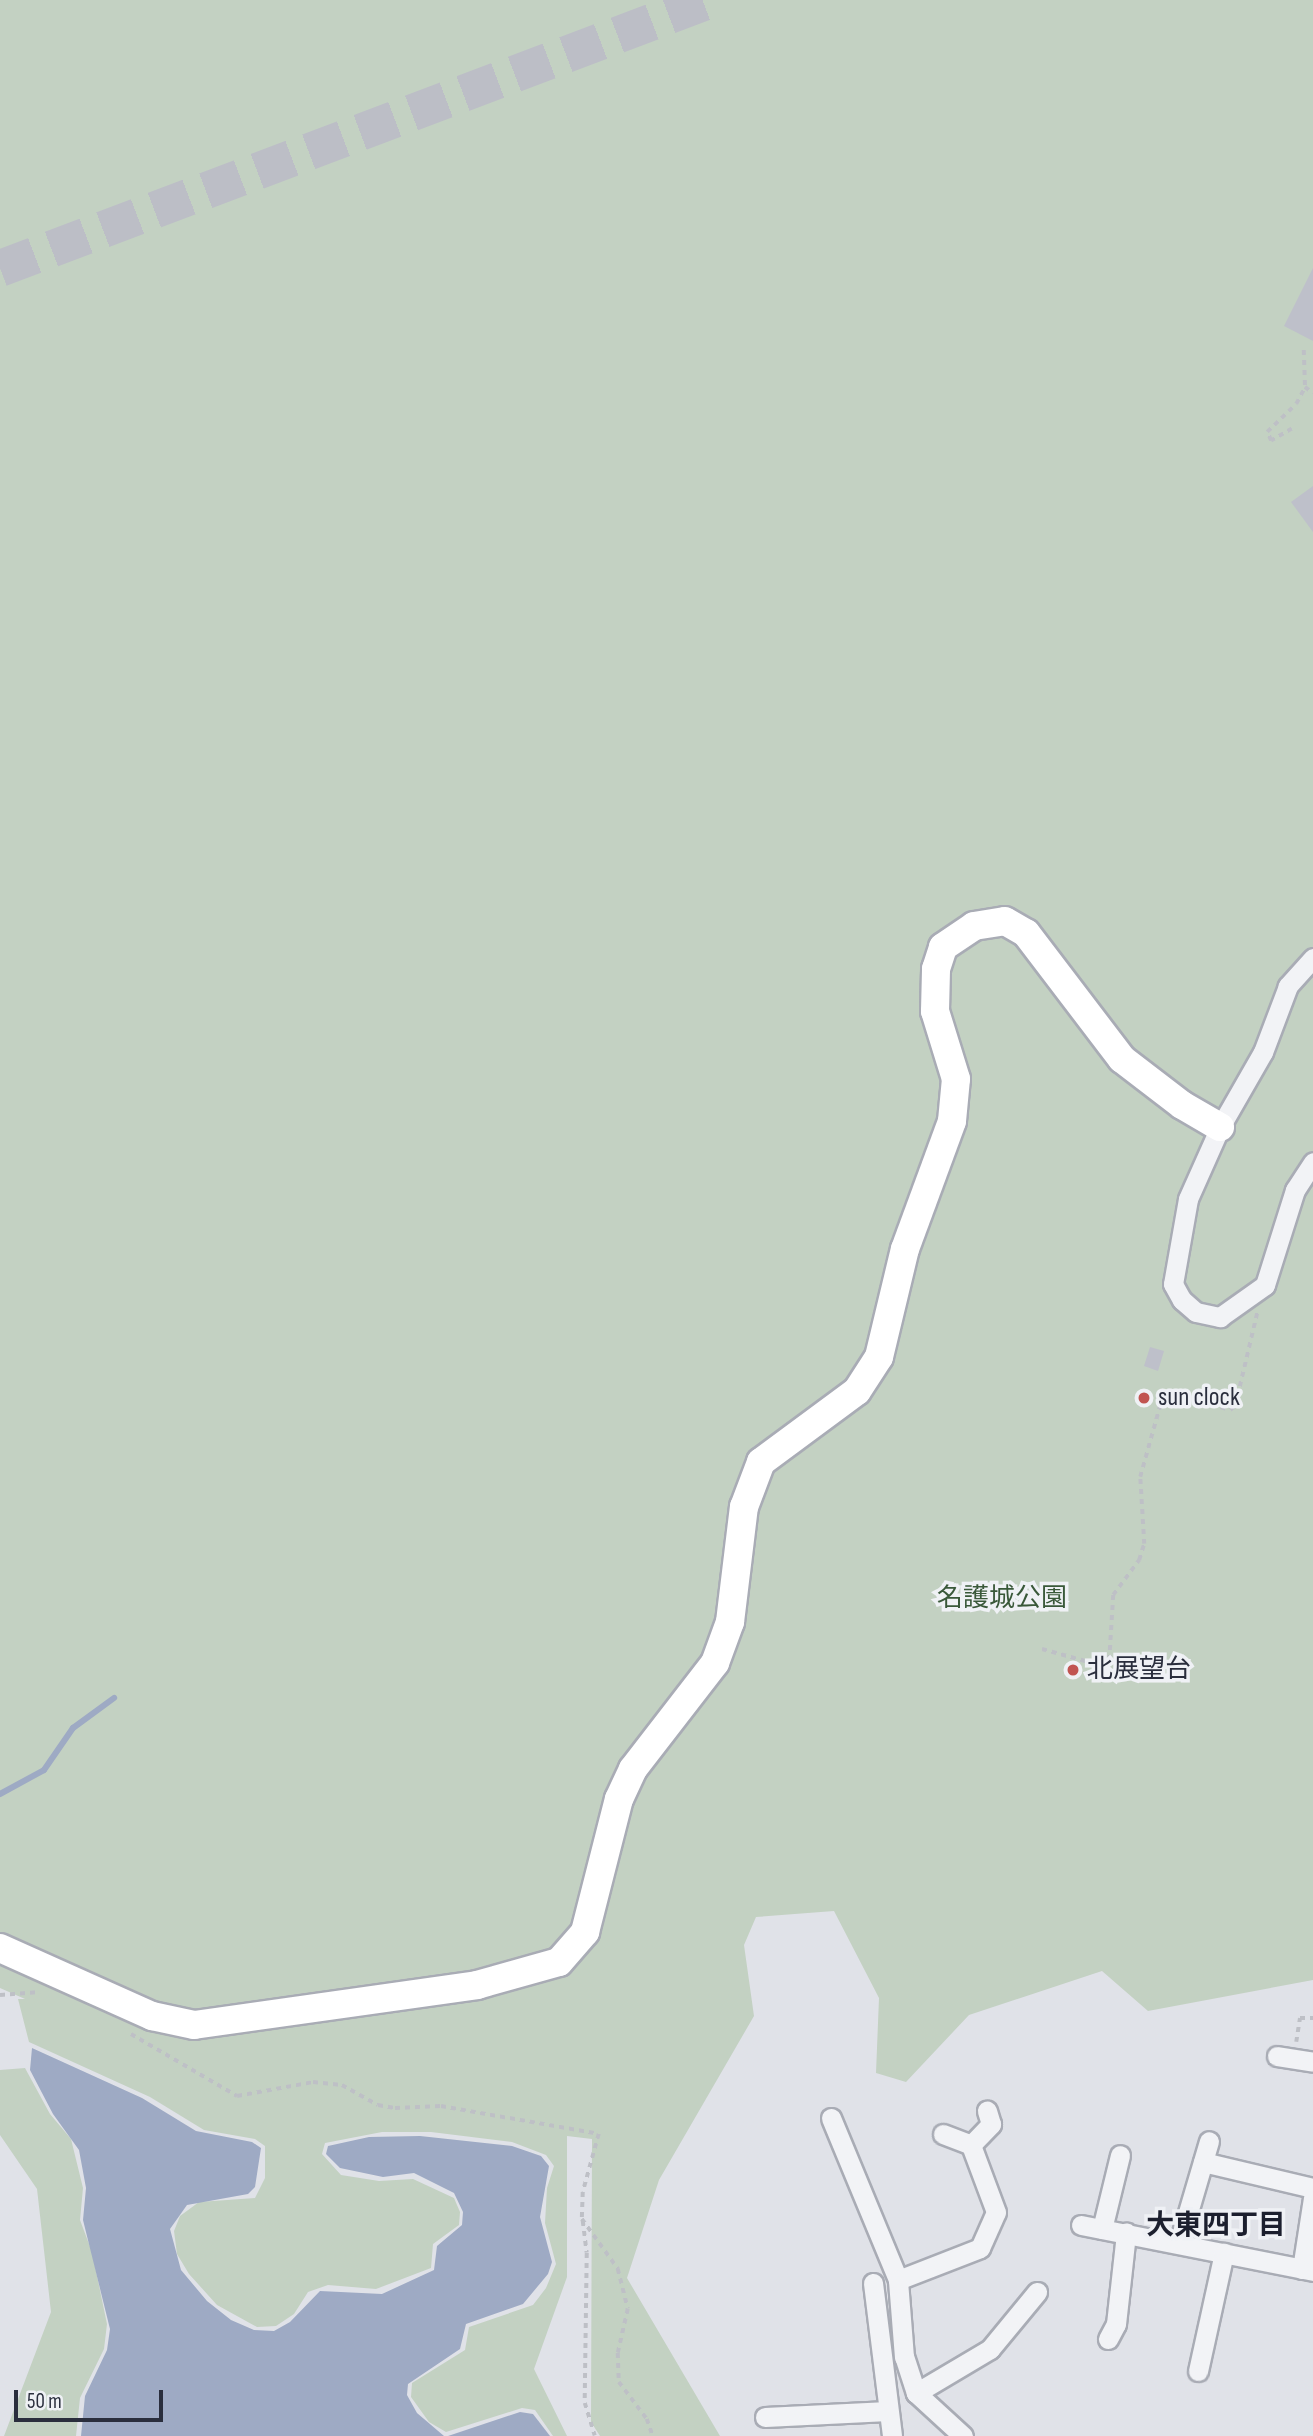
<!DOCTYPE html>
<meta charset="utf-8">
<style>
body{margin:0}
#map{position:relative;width:1313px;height:2436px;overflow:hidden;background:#e0e2e8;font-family:"Sofia Sans Condensed","Noto Sans JP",sans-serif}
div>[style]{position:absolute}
.green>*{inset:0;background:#c3d1c2}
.water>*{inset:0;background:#9eaac4}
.stream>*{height:6px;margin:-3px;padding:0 3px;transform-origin:3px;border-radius:3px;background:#9eaac4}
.building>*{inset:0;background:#bec0ca}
.highway-tunnel>*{height:37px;margin-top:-18.5px;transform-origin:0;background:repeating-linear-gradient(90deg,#bcbec6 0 37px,transparent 0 55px)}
.path>*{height:3.5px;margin-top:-1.75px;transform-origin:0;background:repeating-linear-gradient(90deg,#bec0c6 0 5px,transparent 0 10px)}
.roads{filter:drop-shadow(2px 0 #a9acb5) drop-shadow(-2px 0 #a9acb5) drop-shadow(0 2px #a9acb5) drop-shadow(0 -2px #a9acb5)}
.street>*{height:19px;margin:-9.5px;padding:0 9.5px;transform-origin:9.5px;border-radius:9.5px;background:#f2f3f6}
.secondary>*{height:28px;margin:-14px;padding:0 14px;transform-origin:14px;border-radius:14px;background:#fff}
.dots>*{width:19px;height:19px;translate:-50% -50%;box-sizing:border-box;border:4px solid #eff1f5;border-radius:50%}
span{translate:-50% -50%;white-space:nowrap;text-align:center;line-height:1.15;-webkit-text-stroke:7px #eff1f5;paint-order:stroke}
.poi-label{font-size:26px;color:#2a2e3d}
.left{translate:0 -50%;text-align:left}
.park-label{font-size:26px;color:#395839}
.neighbourhood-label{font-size:28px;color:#1c1f2e;font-weight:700}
.scale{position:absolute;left:14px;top:2390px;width:149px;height:32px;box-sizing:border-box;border:4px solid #2a2e3d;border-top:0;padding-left:9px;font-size:21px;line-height:24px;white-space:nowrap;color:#2a2e3d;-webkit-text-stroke:5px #eff1f5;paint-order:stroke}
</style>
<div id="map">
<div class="green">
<i style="clip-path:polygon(0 0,1313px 0,1313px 1980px,1148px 2011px,1102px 1971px,969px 2015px,906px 2082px,876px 2073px,879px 1998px,834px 1911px,756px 1917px,744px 1945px,754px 2016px,659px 2180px,627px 2278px,720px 2436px,600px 2436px,591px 2422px,592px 2139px,567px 2136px,567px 2277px,534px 2369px,567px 2436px,553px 2436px,535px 2410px,522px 2408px,446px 2432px,429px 2422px,411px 2397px,412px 2383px,465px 2350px,469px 2327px,533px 2305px,546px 2288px,556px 2264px,545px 2223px,547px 2188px,554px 2166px,546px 2155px,512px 2142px,431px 2132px,382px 2132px,325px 2143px,322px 2154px,341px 2175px,379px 2181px,413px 2179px,454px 2198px,460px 2212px,459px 2225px,433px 2244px,431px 2268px,376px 2289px,328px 2285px,308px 2292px,294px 2314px,276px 2326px,257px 2327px,217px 2305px,189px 2274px,177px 2254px,174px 2231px,180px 2216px,199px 2202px,255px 2198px,265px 2178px,265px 2146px,255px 2139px,204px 2130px,150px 2097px,29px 2042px,18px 1999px,25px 1999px,0 1988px)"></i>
<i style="clip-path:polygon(25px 2068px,50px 2114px,71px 2139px,83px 2188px,80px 2220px,92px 2252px,107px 2324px,104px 2349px,80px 2398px,76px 2436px,4px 2436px,51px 2312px,37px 2189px,0 2135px,0 2070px)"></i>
</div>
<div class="water">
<i style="clip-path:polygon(32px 2048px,142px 2098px,196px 2131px,252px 2142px,261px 2148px,255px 2187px,248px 2194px,187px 2205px,170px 2229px,181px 2270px,207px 2301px,231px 2320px,254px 2330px,274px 2331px,290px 2322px,320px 2291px,382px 2294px,434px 2270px,437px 2246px,462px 2225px,463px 2212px,454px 2193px,414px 2173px,383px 2177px,340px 2168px,326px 2154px,328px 2146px,369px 2137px,420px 2136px,512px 2146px,541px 2156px,549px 2166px,540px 2217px,552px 2262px,548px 2274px,523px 2304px,466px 2324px,460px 2349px,408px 2384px,407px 2395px,417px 2413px,444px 2436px,81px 2436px,85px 2396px,107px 2350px,110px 2329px,83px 2220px,86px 2188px,79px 2150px,53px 2114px,30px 2070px)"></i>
<i style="clip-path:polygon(520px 2412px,533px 2414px,550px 2436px,448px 2436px)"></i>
</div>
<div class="stream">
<i style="left:0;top:1794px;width:50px;rotate:-28.6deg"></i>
<i style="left:44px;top:1770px;width:51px;rotate:-55.4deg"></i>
<i style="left:73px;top:1728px;width:51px;rotate:-36.2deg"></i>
</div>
<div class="building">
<i style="clip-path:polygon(1313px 268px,1313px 341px,1284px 326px)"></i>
<i style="clip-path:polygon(1313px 486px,1313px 532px,1291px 502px)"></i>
<i style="clip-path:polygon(1150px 1347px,1164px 1351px,1158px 1371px,1144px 1366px)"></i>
</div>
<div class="highway-tunnel">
<i style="left:0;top:268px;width:758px;rotate:-20.71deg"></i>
</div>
<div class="path">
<i style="left:1304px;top:350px;width:37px;rotate:88deg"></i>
<i style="left:1292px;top:429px;width:24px;rotate:150deg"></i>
<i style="left:1271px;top:441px;width:10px;rotate:-114deg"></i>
<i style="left:1267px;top:432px;width:40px;rotate:-44deg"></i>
<i style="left:1296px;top:404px;width:19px;rotate:-62deg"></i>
<i style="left:1305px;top:387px;width:10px;rotate:37deg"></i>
<i style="left:1042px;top:1649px;width:56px;rotate:15.5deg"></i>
<i style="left:1096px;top:1664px;width:14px;rotate:-17deg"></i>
<i style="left:1109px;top:1660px;width:65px;rotate:-86.5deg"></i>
<i style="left:1113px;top:1595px;width:44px;rotate:-53.4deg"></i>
<i style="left:1139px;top:1560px;width:17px;rotate:-73deg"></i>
<i style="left:1144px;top:1544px;width:67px;rotate:-93.4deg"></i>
<i style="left:1140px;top:1477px;width:82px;rotate:-74.4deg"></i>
<i style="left:1162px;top:1398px;width:12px;rotate:-24deg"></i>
<i style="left:1173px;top:1393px;width:59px;rotate:16.6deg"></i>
<i style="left:1230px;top:1410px;width:6px;rotate:-39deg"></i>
<i style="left:1235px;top:1406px;width:96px;rotate:-76.7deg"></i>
<i style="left:0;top:1995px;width:40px;rotate:-4.3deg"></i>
<i style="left:131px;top:2034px;width:123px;rotate:30.3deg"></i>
<i style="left:237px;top:2096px;width:77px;rotate:-10.4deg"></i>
<i style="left:313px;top:2082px;width:29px;rotate:6deg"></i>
<i style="left:342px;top:2085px;width:41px;rotate:29.1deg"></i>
<i style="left:378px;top:2105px;width:17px;rotate:10deg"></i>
<i style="left:395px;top:2108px;width:46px;rotate:-2.5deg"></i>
<i style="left:441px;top:2106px;width:160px;rotate:10deg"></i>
<i style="left:599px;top:2134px;width:60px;rotate:105.4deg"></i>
<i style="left:583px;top:2192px;width:27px;rotate:92deg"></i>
<i style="left:582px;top:2219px;width:62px;rotate:54.2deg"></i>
<i style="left:618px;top:2269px;width:41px;rotate:76deg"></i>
<i style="left:628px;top:2309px;width:45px;rotate:102.8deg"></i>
<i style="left:618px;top:2353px;width:29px;rotate:88deg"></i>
<i style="left:619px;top:2382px;width:46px;rotate:52.9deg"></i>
<i style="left:647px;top:2419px;width:18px;rotate:71deg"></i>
<i style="left:1296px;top:2042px;width:24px;rotate:-81deg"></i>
<i style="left:1300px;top:2018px;width:13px"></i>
<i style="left:583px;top:2221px;width:32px;rotate:83deg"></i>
<i style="left:587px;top:2253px;width:150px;rotate:90.8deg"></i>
<i style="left:585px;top:2403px;width:34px;rotate:73deg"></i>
</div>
<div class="roads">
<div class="street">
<i style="left:1313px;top:958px;width:38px;rotate:132deg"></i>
<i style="left:1288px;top:986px;width:71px;rotate:110.7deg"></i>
<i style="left:1263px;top:1052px;width:86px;rotate:119.8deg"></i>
<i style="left:1220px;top:1127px;width:79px;rotate:114deg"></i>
<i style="left:1188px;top:1199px;width:86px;rotate:100deg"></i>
<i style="left:1173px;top:1284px;width:18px;rotate:61deg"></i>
<i style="left:1182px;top:1300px;width:18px;rotate:41deg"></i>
<i style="left:1196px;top:1312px;width:25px;rotate:12deg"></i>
<i style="left:1220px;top:1317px;width:55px;rotate:-35.4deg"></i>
<i style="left:1265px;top:1285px;width:100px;rotate:-72.5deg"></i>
<i style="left:1295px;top:1190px;width:33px;rotate:-57deg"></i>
<i style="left:1277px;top:2056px;width:36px;rotate:9deg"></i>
<i style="left:831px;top:2118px;width:175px;rotate:67.5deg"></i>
<i style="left:943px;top:2134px;width:30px;rotate:21deg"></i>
<i style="left:1203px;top:2162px;width:113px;rotate:13.3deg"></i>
<i style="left:1081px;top:2225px;width:237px;rotate:11.2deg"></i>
<i style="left:1102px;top:2229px;width:76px;rotate:-76.3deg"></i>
<i style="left:1179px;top:2243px;width:106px;rotate:-73.6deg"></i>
<i style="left:1302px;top:2269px;width:72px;rotate:-81.2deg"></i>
<i style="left:873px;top:2283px;width:154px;rotate:82.9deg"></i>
<i style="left:1108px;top:2339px;width:17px;rotate:-62deg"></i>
<i style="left:1116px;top:2324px;width:92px;rotate:-83.7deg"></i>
<i style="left:1198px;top:2371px;width:121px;rotate:-77.6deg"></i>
<i style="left:916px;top:2393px;width:86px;rotate:-30.7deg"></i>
<i style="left:990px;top:2349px;width:74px;rotate:-50.5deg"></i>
<i style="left:765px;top:2417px;width:123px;rotate:-2.8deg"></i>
<i style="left:963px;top:2436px;width:64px;rotate:-137.5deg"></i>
<i style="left:916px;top:2393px;width:38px;rotate:-108deg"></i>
<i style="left:904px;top:2357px;width:77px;rotate:-94.5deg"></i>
<i style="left:898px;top:2280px;width:88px;rotate:-21.3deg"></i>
<i style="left:980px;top:2248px;width:39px;rotate:-66deg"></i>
<i style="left:996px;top:2212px;width:72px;rotate:-110.5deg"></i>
<i style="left:971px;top:2145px;width:29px;rotate:-46deg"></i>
<i style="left:991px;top:2124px;width:14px;rotate:-107deg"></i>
</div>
<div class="secondary">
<i style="left:0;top:1948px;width:167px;rotate:24.1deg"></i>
<i style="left:152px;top:2016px;width:43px;rotate:12.1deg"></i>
<i style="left:194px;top:2025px;width:286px;rotate:-8deg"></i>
<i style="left:477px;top:1985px;width:85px;rotate:-15.7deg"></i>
<i style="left:559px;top:1962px;width:40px;rotate:-49deg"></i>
<i style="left:585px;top:1932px;width:137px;rotate:-75.7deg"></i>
<i style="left:619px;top:1799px;width:33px;rotate:-65deg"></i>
<i style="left:633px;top:1769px;width:134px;rotate:-52.3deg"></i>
<i style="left:715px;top:1663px;width:44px;rotate:-69.9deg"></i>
<i style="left:730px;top:1622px;width:116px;rotate:-83.1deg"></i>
<i style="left:744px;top:1507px;width:48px;rotate:-69.3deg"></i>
<i style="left:761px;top:1462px;width:119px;rotate:-36.5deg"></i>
<i style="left:857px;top:1391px;width:40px;rotate:-57.1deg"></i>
<i style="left:879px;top:1357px;width:111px;rotate:-76.5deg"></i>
<i style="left:905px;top:1249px;width:136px;rotate:-69.8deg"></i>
<i style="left:952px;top:1121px;width:42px;rotate:-84.6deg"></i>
<i style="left:956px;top:1079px;width:71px;rotate:-107.2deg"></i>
<i style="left:935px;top:1011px;width:42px;rotate:-88.6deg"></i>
<i style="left:936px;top:969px;width:23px;rotate:-72deg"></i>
<i style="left:943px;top:947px;width:37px;rotate:-34deg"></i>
<i style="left:974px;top:926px;width:31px;rotate:-9deg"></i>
<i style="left:1005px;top:921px;width:24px;rotate:30deg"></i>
<i style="left:1026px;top:933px;width:158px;rotate:52.7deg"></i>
<i style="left:1122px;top:1059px;width:76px;rotate:37.5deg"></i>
<i style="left:1182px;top:1105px;width:44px;rotate:30.1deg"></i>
</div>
</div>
<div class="dots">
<i style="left:1144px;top:1398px;background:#c15451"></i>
<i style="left:1073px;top:1670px;background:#c15451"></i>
</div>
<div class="poi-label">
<span class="left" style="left:1158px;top:1398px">sun clock</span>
<span class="left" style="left:1087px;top:1670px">北展望台</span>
</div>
<div class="park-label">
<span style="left:1002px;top:1599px">名護城公園</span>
</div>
<div class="neighbourhood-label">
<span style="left:1216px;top:2226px">大東四丁目</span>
</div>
<div class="scale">50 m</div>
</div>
